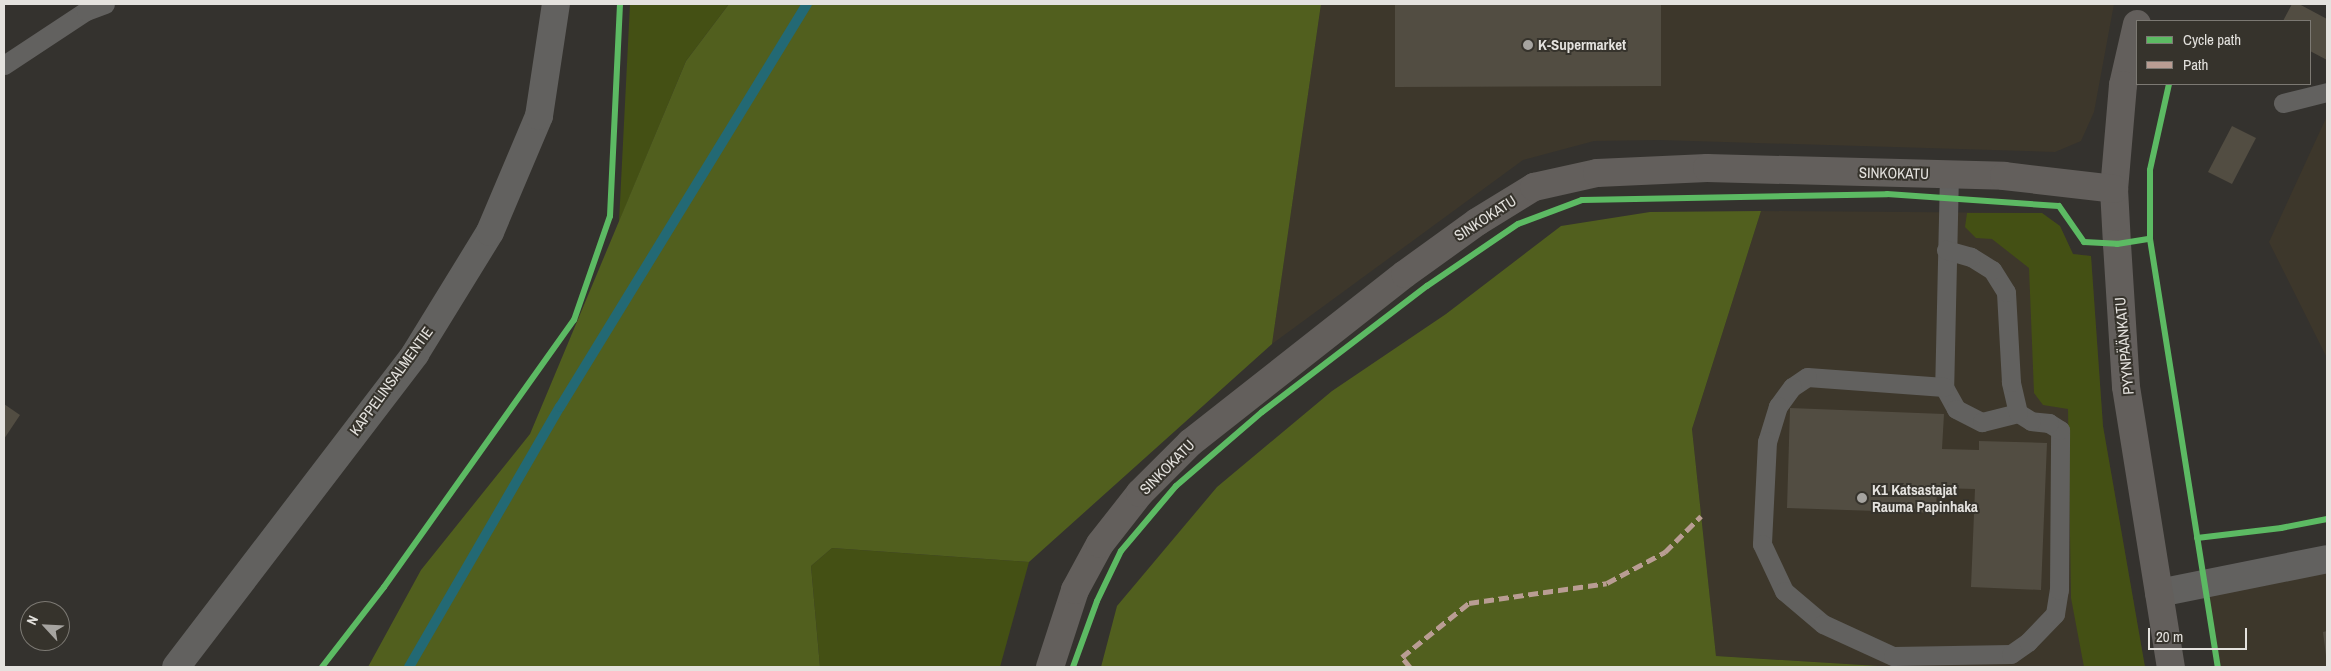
<!DOCTYPE html>
<meta charset="utf-8">
<style>
body{margin:0}
#map{position:relative;width:2331px;height:671px;overflow:hidden;background:#34322e;font-family:"Archivo Narrow",sans-serif}
div>[style]{position:absolute}
.built>*{inset:0;background:#3d372b}
.green>*{inset:0;background:#445014}
.forest>*{inset:0;background:#515f1e}
.stream>*{height:10px;margin:-5px;padding:0 5px;transform-origin:5px;border-radius:5px;background:#236974}
.building>*{inset:0;background:#524d42}
.service>*{height:19px;margin:-9.5px;padding:0 9.5px;transform-origin:9.5px;border-radius:9.5px;background:#62615f}
.tertiary>*{height:28px;margin:-14px;padding:0 14px;transform-origin:14px;border-radius:14px;background:#62615f}
.secondary>*{height:28px;margin:-14px;padding:0 14px;transform-origin:14px;border-radius:14px;background:#635f5c}
.quiet>*{height:5px;margin-top:-2.5px;transform-origin:0;background:repeating-linear-gradient(90deg,#b99d93 0 10px,transparent 0 15px)}
.cycleway>*{height:6px;margin:-3px;padding:0 3px;transform-origin:3px;border-radius:3px;background:#5cba63}
.dots>*{width:14px;height:14px;translate:-50% -50%;box-sizing:border-box;border:2px solid #36332c;border-radius:50%}
span{translate:-50% -50%;white-space:nowrap;text-align:center;line-height:1.15;-webkit-text-stroke:4px #36332c;paint-order:stroke}
.poi-label{font-size:15px;color:#e4e2de;font-weight:700}
.left{translate:0 -50%;text-align:left}
.street-label{font-size:15px;color:#e4e2de}
.frame{position:absolute;inset:0;border:5px solid #e4e2de;pointer-events:none}
.legend{position:absolute;left:2136px;top:20px;width:175px;height:65px;box-sizing:border-box;background:#36332c;border:1px solid #7c7973;margin:0;padding:6px 9px;list-style:none;font-size:15px;color:#e4e2de}
.legend li{display:flex;align-items:center;gap:10px;height:25px}
.legend b{width:25px;border:1px solid #7c7973}
.north{position:absolute;left:20px;top:601px;width:50px;height:50px;box-sizing:border-box;background:#36332c;border:1px solid #7c7973;border-radius:50%;rotate:295deg;font-size:14px;font-weight:700;line-height:20px;text-align:center;color:#e4e2de}
.north::after{content:'';display:block;margin:auto;width:18px;height:22px;background:#a6a4a0;clip-path:polygon(50% 0,100% 100%,50% 72%,0 100%)}
.scale{position:absolute;left:2148px;top:628px;width:99px;height:22px;box-sizing:border-box;border:2px solid #e4e2de;border-top:0;padding-left:6px;font-size:15px;line-height:18px;white-space:nowrap;color:#e4e2de;-webkit-text-stroke:4px #36332c;paint-order:stroke}
</style>
<div id="map">
<div class="built">
<i style="clip-path:polygon(1321px 4px,2114px 4px,2094px 112px,2081px 141px,2055px 152px,1659px 140px,1594px 141px,1523px 160px,1272px 344px)"></i>
<i style="clip-path:polygon(2327px 116px,2327px 358px,2269px 242px)"></i>
<i style="clip-path:polygon(1761px 211px,2042px 213px,2060px 226px,2073px 254px,2091px 256px,2103px 426px,2145px 667px,1895px 667px,1716px 656px,1692px 429px)"></i>
<i style="clip-path:polygon(2327px 559px,2327px 667px,2218px 667px,2206px 582px)"></i>
</div>
<div class="green">
<i style="clip-path:polygon(630px 4px,729px 4px,686px 61px,619px 222px)"></i>
<i style="clip-path:polygon(1967px 213px,2042px 213px,2060px 226px,2073px 254px,2091px 256px,2103px 426px,2145px 667px,2084px 667px,2071px 598px,2068px 409px,2043px 405px,2034px 393px,2029px 268px,1992px 239px,1976px 238px,1965px 227px)"></i>
<i style="clip-path:polygon(832px 548px,1029px 562px,1000px 667px,820px 667px,811px 566px)"></i>
</div>
<div class="forest">
<i style="clip-path:polygon(729px 4px,1321px 4px,1272px 344px,1029px 562px,832px 548px,811px 566px,820px 667px,368px 667px,421px 570px,530px 434px,686px 61px)"></i>
<i style="clip-path:polygon(1761px 211px,1692px 429px,1716px 656px,1895px 667px,1101px 667px,1117px 606px,1217px 487px,1332px 391px,1446px 314px,1561px 226px,1650px 212px)"></i>
</div>
<div class="stream">
<i style="left:409px;top:667px;width:301px;rotate:-59.9deg"></i>
<i style="left:560px;top:407px;width:473px;rotate:-58.5deg"></i>
</div>
<div class="building">
<i style="clip-path:polygon(1395px 4px,1661px 4px,1661px 86px,1395px 87px)"></i>
<i style="clip-path:polygon(2292px 4px,2299px 4px,2327px 19px,2327px 60px,2310px 51px,2310px 21px,2283px 21px)"></i>
<i style="clip-path:polygon(2232px 126px,2256px 138px,2232px 184px,2208px 172px)"></i>
<i style="clip-path:polygon(4px 404px,20px 415px,4px 439px)"></i>
<i style="clip-path:polygon(1790px 408px,1944px 414px,1942px 449px,1979px 450px,1979px 441px,2047px 443px,2041px 590px,1971px 587px,1975px 489px,1937px 488px,1936px 513px,1787px 508px)"></i>
<i style="clip-path:polygon(2327px 631px,2327px 656px,2326px 656px,2323px 632px)"></i>
</div>
<div class="service">
<i style="left:4px;top:65px;width:98px;rotate:-33.4deg"></i>
<i style="left:86px;top:11px;width:20px;rotate:-20deg"></i>
<i style="left:2283px;top:103px;width:45px;rotate:-14deg"></i>
<i style="left:1949px;top:174px;width:213px;rotate:91.3deg"></i>
<i style="left:1944px;top:387px;width:25px;rotate:61deg"></i>
<i style="left:1956px;top:409px;width:29px;rotate:27deg"></i>
<i style="left:1982px;top:422px;width:37px;rotate:-14deg"></i>
<i style="left:1944px;top:387px;width:137px;rotate:-175.8deg"></i>
<i style="left:1807px;top:377px;width:18px;rotate:146deg"></i>
<i style="left:1792px;top:387px;width:24px;rotate:126deg"></i>
<i style="left:1778px;top:406px;width:37px;rotate:107deg"></i>
<i style="left:1767px;top:441px;width:103px;rotate:92.8deg"></i>
<i style="left:1762px;top:544px;width:52px;rotate:64.9deg"></i>
<i style="left:1784px;top:591px;width:51px;rotate:40.2deg"></i>
<i style="left:1823px;top:624px;width:77px;rotate:24.6deg"></i>
<i style="left:1893px;top:656px;width:118px;rotate:-1deg"></i>
<i style="left:2011px;top:654px;width:21px;rotate:-35deg"></i>
<i style="left:2028px;top:642px;width:39px;rotate:-46deg"></i>
<i style="left:2055px;top:614px;width:24px;rotate:-81deg"></i>
<i style="left:2059px;top:590px;width:160px;rotate:-89.6deg"></i>
<i style="left:2060px;top:430px;width:13px;rotate:-148deg"></i>
<i style="left:2049px;top:423px;width:18px;rotate:-174deg"></i>
<i style="left:2031px;top:421px;width:15px;rotate:-148deg"></i>
<i style="left:2018px;top:413px;width:32px;rotate:-103deg"></i>
<i style="left:2011px;top:382px;width:90px;rotate:-93.2deg"></i>
<i style="left:2006px;top:292px;width:26px;rotate:-122deg"></i>
<i style="left:1992px;top:270px;width:25px;rotate:-148deg"></i>
<i style="left:1971px;top:257px;width:26px;rotate:-164deg"></i>
</div>
<div class="tertiary">
<i style="left:2159px;top:593px;width:171px;rotate:-11.4deg"></i>
<i style="left:176px;top:667px;width:394px;rotate:-52.6deg"></i>
<i style="left:415px;top:354px;width:143px;rotate:-58.4deg"></i>
<i style="left:490px;top:232px;width:126px;rotate:-67.1deg"></i>
<i style="left:539px;top:116px;width:113px;rotate:-81.4deg"></i>
</div>
<div class="secondary">
<i style="left:2137px;top:24px;width:63px;rotate:102.9deg"></i>
<i style="left:2123px;top:85px;width:104px;rotate:94.9deg"></i>
<i style="left:2114px;top:189px;width:55px;rotate:86.9deg"></i>
<i style="left:2117px;top:244px;width:143px;rotate:86.4deg"></i>
<i style="left:2126px;top:387px;width:284px;rotate:80.9deg"></i>
<i style="left:1050px;top:667px;width:81px;rotate:-72deg"></i>
<i style="left:1075px;top:590px;width:52px;rotate:-61.5deg"></i>
<i style="left:1100px;top:544px;width:65px;rotate:-51.9deg"></i>
<i style="left:1140px;top:493px;width:71px;rotate:-45deg"></i>
<i style="left:1190px;top:443px;width:273px;rotate:-38.2deg"></i>
<i style="left:1405px;top:274px;width:89px;rotate:-35.8deg"></i>
<i style="left:1477px;top:222px;width:67px;rotate:-31.6deg"></i>
<i style="left:1534px;top:187px;width:65px;rotate:-12.5deg"></i>
<i style="left:1597px;top:173px;width:110px;rotate:-2.6deg"></i>
<i style="left:1707px;top:168px;width:297px;rotate:1.5deg"></i>
<i style="left:2004px;top:176px;width:111px;rotate:6.7deg"></i>
</div>
<div class="quiet">
<i style="left:1410px;top:667px;width:13px;rotate:-129deg"></i>
<i style="left:1402px;top:657px;width:86px;rotate:-38.9deg"></i>
<i style="left:1469px;top:603px;width:139px;rotate:-8.2deg"></i>
<i style="left:1607px;top:583px;width:66px;rotate:-28.1deg"></i>
<i style="left:1665px;top:552px;width:51px;rotate:-45deg"></i>
</div>
<div class="cycleway">
<i style="left:2169px;top:84px;width:88px;rotate:102.5deg"></i>
<i style="left:2150px;top:170px;width:69px;rotate:90deg"></i>
<i style="left:2150px;top:239px;width:433px;rotate:81deg"></i>
<i style="left:2197px;top:538px;width:85px;rotate:-6.8deg"></i>
<i style="left:2281px;top:528px;width:47px;rotate:-11.1deg"></i>
<i style="left:322px;top:667px;width:101px;rotate:-52.2deg"></i>
<i style="left:384px;top:587px;width:328px;rotate:-54.6deg"></i>
<i style="left:574px;top:320px;width:110px;rotate:-70.9deg"></i>
<i style="left:610px;top:216px;width:212px;rotate:-87.3deg"></i>
<i style="left:1073px;top:667px;width:70px;rotate:-70deg"></i>
<i style="left:1097px;top:601px;width:55px;rotate:-64.4deg"></i>
<i style="left:1121px;top:551px;width:85px;rotate:-49.8deg"></i>
<i style="left:1176px;top:486px;width:113px;rotate:-40.7deg"></i>
<i style="left:1262px;top:412px;width:208px;rotate:-37.4deg"></i>
<i style="left:1427px;top:286px;width:110px;rotate:-34.3deg"></i>
<i style="left:1518px;top:224px;width:68px;rotate:-20.6deg"></i>
<i style="left:1582px;top:200px;width:305px;rotate:-1.1deg"></i>
<i style="left:1887px;top:194px;width:172px;rotate:4deg"></i>
<i style="left:2059px;top:206px;width:44px;rotate:55.2deg"></i>
<i style="left:2084px;top:242px;width:33px;rotate:3deg"></i>
<i style="left:2117px;top:244px;width:33px;rotate:-9deg"></i>
</div>
<div class="dots">
<i style="left:1528px;top:45px;background:#a6a4a0"></i>
<i style="left:1862px;top:498px;background:#a6a4a0"></i>
</div>
<div class="poi-label">
<span class="left" style="left:1538px;top:45px">K-Supermarket</span>
<span class="left" style="left:1872px;top:498px">K1 Katsastajat<br>Rauma Papinhaka</span>
</div>
<div class="street-label">
<span style="left:1894px;top:173px;rotate:1deg">SINKOKATU</span>
<span style="left:1485px;top:218px;rotate:-33deg">SINKOKATU</span>
<span style="left:2124px;top:346px;rotate:-95deg">PYYNPÄÄNKATU</span>
<span style="left:391px;top:381px;rotate:-54deg">KAPPELINSALMENTIE</span>
<span style="left:1167px;top:467px;rotate:-45deg">SINKOKATU</span>
</div>
<div class="frame"></div>
<ul class="legend">
<li><b style="height:6px;background:#5cba63"></b>Cycle path</li>
<li><b style="height:6px;background:#b99d93"></b>Path</li>
</ul>
<div class="north">N</div>
<div class="scale">20 m</div>
</div>
